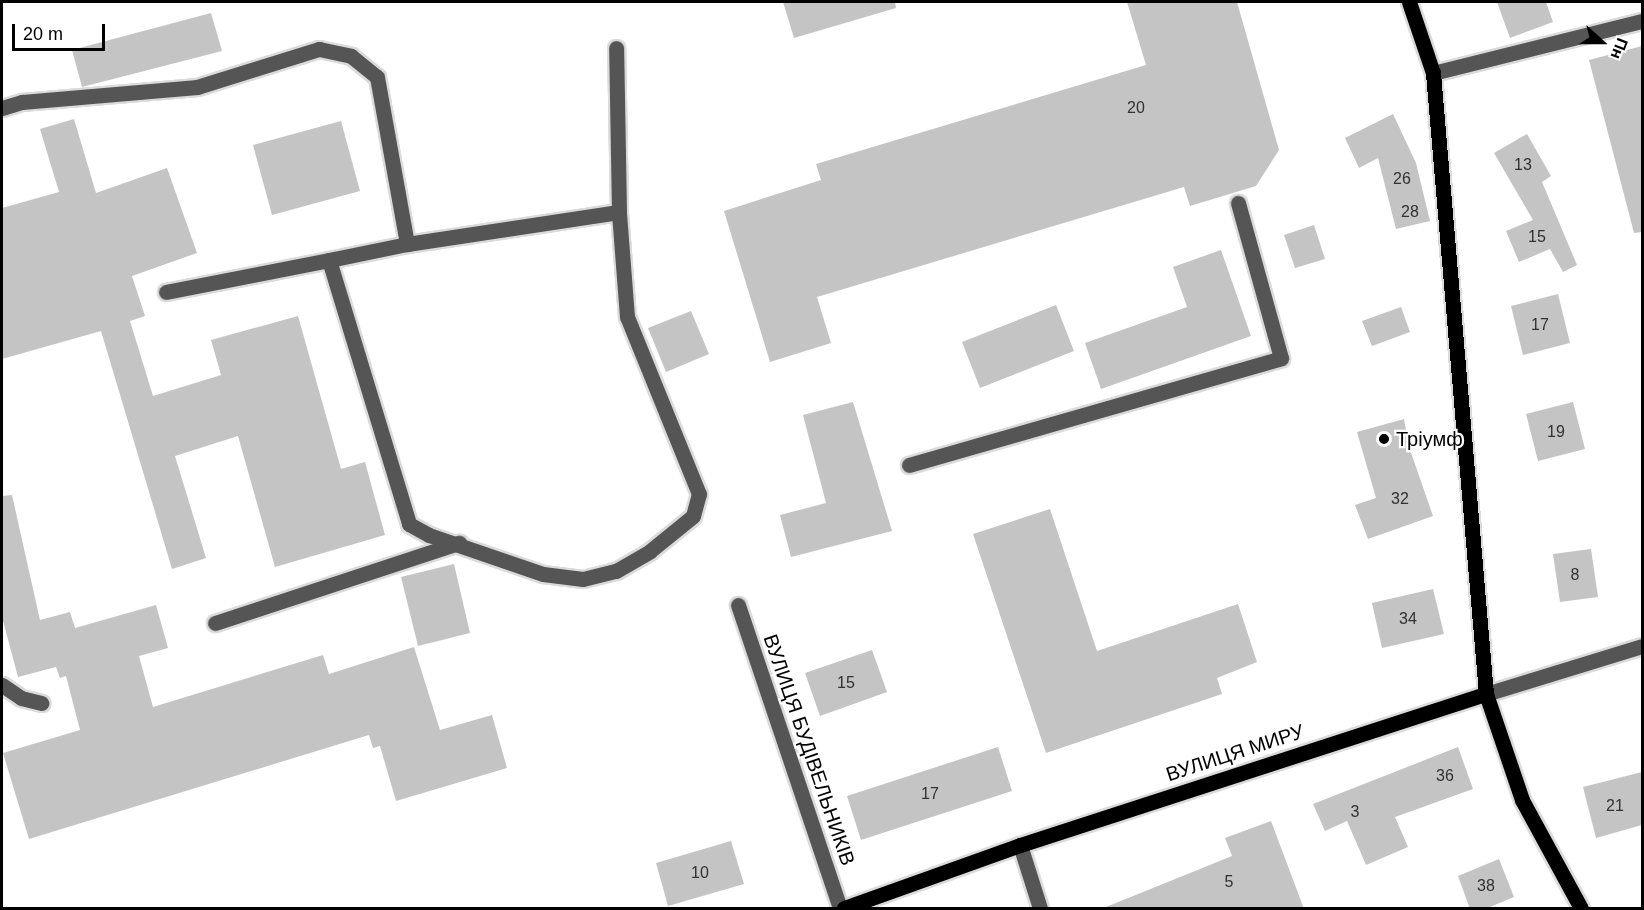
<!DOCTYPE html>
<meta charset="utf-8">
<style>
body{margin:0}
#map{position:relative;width:1644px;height:910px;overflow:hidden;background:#fff;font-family:Arial,sans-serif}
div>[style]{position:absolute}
.building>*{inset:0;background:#c4c4c4}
.roads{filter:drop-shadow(2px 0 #dbdbdb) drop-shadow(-2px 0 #dbdbdb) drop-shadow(0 2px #dbdbdb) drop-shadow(0 -2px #dbdbdb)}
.minor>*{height:15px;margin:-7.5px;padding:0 7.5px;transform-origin:7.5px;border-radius:7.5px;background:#555}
.major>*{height:15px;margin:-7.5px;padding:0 7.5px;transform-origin:7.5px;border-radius:7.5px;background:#000}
.dots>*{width:16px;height:16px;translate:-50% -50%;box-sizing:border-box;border:3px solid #fff;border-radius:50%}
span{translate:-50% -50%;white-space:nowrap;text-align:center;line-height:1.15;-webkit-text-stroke:4.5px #fff;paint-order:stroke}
.number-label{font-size:16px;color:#313131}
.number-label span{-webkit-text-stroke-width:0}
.poi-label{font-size:20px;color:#000}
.left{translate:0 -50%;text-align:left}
.street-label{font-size:20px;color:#000}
.frame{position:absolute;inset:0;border:3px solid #000;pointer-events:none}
.north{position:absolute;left:1572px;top:12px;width:60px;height:60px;-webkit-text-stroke:4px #fff;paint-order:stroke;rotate:111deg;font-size:16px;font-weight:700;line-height:24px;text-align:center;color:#000}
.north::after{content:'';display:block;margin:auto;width:21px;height:27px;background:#000;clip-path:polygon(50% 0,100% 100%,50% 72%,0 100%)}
.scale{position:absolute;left:12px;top:24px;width:93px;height:27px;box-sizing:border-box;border:3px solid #000;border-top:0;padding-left:8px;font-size:18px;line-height:21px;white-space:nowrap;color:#000;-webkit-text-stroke:4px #fff;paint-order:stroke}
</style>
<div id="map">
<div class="building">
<i style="clip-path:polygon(783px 2px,895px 2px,896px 8px,794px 38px)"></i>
<i style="clip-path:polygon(1127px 2px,1237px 2px,1279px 150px,1256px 186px,1190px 206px,1184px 187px,817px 297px,831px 343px,770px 362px,724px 211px,821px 180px,816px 164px,1146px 65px)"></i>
<i style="clip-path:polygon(1497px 2px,1546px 2px,1553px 22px,1510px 38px)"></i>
<i style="clip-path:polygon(211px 13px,222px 51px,82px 87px,72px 50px)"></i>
<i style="clip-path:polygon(1642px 46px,1642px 232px,1634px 233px,1589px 60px)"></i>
<i style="clip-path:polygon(1393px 114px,1416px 163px,1430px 221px,1396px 229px,1378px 158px,1359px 168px,1345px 138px)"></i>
<i style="clip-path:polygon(74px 119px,96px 193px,167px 168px,197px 253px,132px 276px,145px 316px,130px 321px,153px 396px,221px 375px,211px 340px,298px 316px,341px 469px,365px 462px,385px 535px,275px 567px,238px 436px,175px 456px,206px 558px,172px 569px,101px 331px,2px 359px,2px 208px,59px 192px,40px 129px)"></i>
<i style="clip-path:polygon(341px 121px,360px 191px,272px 215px,253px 145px)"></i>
<i style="clip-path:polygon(1527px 134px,1551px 176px,1542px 182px,1577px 265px,1563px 272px,1550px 249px,1519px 262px,1506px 231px,1533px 220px,1494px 153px)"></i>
<i style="clip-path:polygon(1314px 225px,1325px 259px,1295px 268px,1284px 235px)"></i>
<i style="clip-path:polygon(1221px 250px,1251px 336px,1101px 389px,1085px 343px,1187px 307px,1173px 267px)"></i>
<i style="clip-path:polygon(1558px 294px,1570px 343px,1523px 355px,1511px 306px)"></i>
<i style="clip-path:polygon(1056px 305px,1074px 351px,980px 388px,962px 342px)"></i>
<i style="clip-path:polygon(1401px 307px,1410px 332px,1372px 346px,1362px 321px)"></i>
<i style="clip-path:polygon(691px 311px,709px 354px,666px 372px,648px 328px)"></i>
<i style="clip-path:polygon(853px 402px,892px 531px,791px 557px,780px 515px,826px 503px,803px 415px)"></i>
<i style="clip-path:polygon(1573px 402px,1585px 449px,1538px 461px,1526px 414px)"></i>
<i style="clip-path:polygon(1404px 419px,1409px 447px,1433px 516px,1368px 539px,1355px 505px,1376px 498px,1357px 432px)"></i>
<i style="clip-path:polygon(12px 495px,40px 620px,70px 612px,75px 628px,156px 605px,168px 648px,139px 656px,153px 707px,323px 655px,329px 674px,414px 647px,440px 730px,492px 715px,507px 768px,396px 801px,380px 746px,373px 748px,369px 735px,29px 839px,3px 753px,80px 730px,66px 676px,60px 678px,56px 667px,18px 677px,2px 617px,2px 496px)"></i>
<i style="clip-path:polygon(1050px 509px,1097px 651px,1238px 604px,1257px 662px,1217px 678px,1222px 694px,1046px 753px,973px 534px)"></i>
<i style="clip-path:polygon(1591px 549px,1598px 597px,1560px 602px,1553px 554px)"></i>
<i style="clip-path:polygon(454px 564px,470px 633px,418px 646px,401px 577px)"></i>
<i style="clip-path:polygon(1433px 589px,1444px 634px,1382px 648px,1372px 603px)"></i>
<i style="clip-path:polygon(872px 650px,887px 692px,820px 716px,805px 673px)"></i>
<i style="clip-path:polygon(998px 747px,1012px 791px,861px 840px,847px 796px)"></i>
<i style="clip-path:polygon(1458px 747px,1473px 789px,1395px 817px,1408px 847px,1366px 865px,1347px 821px,1325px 831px,1313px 804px)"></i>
<i style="clip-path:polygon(1642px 772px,1642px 825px,1596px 838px,1583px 787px)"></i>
<i style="clip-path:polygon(1271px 821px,1304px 909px,1101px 909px,1232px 856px,1225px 838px)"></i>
<i style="clip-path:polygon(731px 841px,744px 884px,668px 906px,656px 863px)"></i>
<i style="clip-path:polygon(1499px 859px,1514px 897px,1485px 909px,1470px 909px,1458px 876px)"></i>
</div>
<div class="roads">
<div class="minor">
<i style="left:1433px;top:73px;width:215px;rotate:-14deg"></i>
<i style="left:2px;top:108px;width:21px;rotate:-17deg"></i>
<i style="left:22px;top:102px;width:176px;rotate:-4.9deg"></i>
<i style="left:197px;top:87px;width:128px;rotate:-17.3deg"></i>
<i style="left:319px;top:49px;width:33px;rotate:12deg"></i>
<i style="left:351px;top:56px;width:33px;rotate:39deg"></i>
<i style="left:377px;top:77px;width:170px;rotate:79.8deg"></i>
<i style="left:407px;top:244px;width:214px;rotate:-8.6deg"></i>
<i style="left:407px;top:244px;width:80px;rotate:168.4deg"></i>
<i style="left:329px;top:260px;width:276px;rotate:73.1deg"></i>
<i style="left:409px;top:524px;width:23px;rotate:29deg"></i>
<i style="left:429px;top:535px;width:120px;rotate:18.9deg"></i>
<i style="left:543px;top:574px;width:40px;rotate:7.1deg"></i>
<i style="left:583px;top:579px;width:34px;rotate:-14deg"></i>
<i style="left:616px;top:571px;width:39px;rotate:-30deg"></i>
<i style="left:650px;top:551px;width:55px;rotate:-39.1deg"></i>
<i style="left:693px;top:516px;width:23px;rotate:-75deg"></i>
<i style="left:699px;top:494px;width:191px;rotate:-112.1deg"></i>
<i style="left:627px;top:317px;width:105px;rotate:-94.4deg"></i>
<i style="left:619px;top:212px;width:164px;rotate:-91deg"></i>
<i style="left:166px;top:292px;width:166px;rotate:-11.1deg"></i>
<i style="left:909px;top:465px;width:387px;rotate:-16deg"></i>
<i style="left:1281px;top:358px;width:161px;rotate:-105.5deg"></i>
<i style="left:738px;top:605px;width:320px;rotate:71.4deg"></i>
<i style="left:215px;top:623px;width:257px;rotate:-18.2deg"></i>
<i style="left:2px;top:685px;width:23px;rotate:34deg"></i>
<i style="left:21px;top:698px;width:21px;rotate:14deg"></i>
<i style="left:1486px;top:694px;width:163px;rotate:-17.1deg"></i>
<i style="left:1020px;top:845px;width:66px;rotate:72.4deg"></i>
</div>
<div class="major">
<i style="left:1409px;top:2px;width:75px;rotate:71.3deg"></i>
<i style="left:1433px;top:73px;width:623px;rotate:85.12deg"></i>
<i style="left:1486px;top:694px;width:112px;rotate:71.2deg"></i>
<i style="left:1522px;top:800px;width:123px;rotate:61.4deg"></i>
<i style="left:844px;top:908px;width:187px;rotate:-19.7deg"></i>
<i style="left:1020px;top:845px;width:490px;rotate:-18deg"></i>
</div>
</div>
<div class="dots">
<i style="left:1384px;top:439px;background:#000"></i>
</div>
<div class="number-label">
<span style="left:1136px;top:108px">20</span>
<span style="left:1523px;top:165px">13</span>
<span style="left:1402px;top:179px">26</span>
<span style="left:1410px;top:212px">28</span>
<span style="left:1537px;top:237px">15</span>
<span style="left:1540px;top:325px">17</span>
<span style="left:1556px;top:432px">19</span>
<span style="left:1400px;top:499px">32</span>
<span style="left:1575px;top:575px">8</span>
<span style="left:1408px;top:619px">34</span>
<span style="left:846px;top:683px">15</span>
<span style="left:1445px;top:776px">36</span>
<span style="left:930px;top:794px">17</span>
<span style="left:1615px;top:806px">21</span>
<span style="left:1355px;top:812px">3</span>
<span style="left:700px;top:873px">10</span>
<span style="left:1229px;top:882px">5</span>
<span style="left:1486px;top:886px">38</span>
</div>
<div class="poi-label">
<span class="left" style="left:1396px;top:439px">Тріумф</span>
</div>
<div class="street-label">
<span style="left:809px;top:750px;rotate:71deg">ВУЛИЦЯ БУДІВЕЛЬНИКІВ</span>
<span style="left:1235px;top:753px;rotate:-18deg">ВУЛИЦЯ МИРУ</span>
</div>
<div class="frame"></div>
<div class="north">Пн</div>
<div class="scale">20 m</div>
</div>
